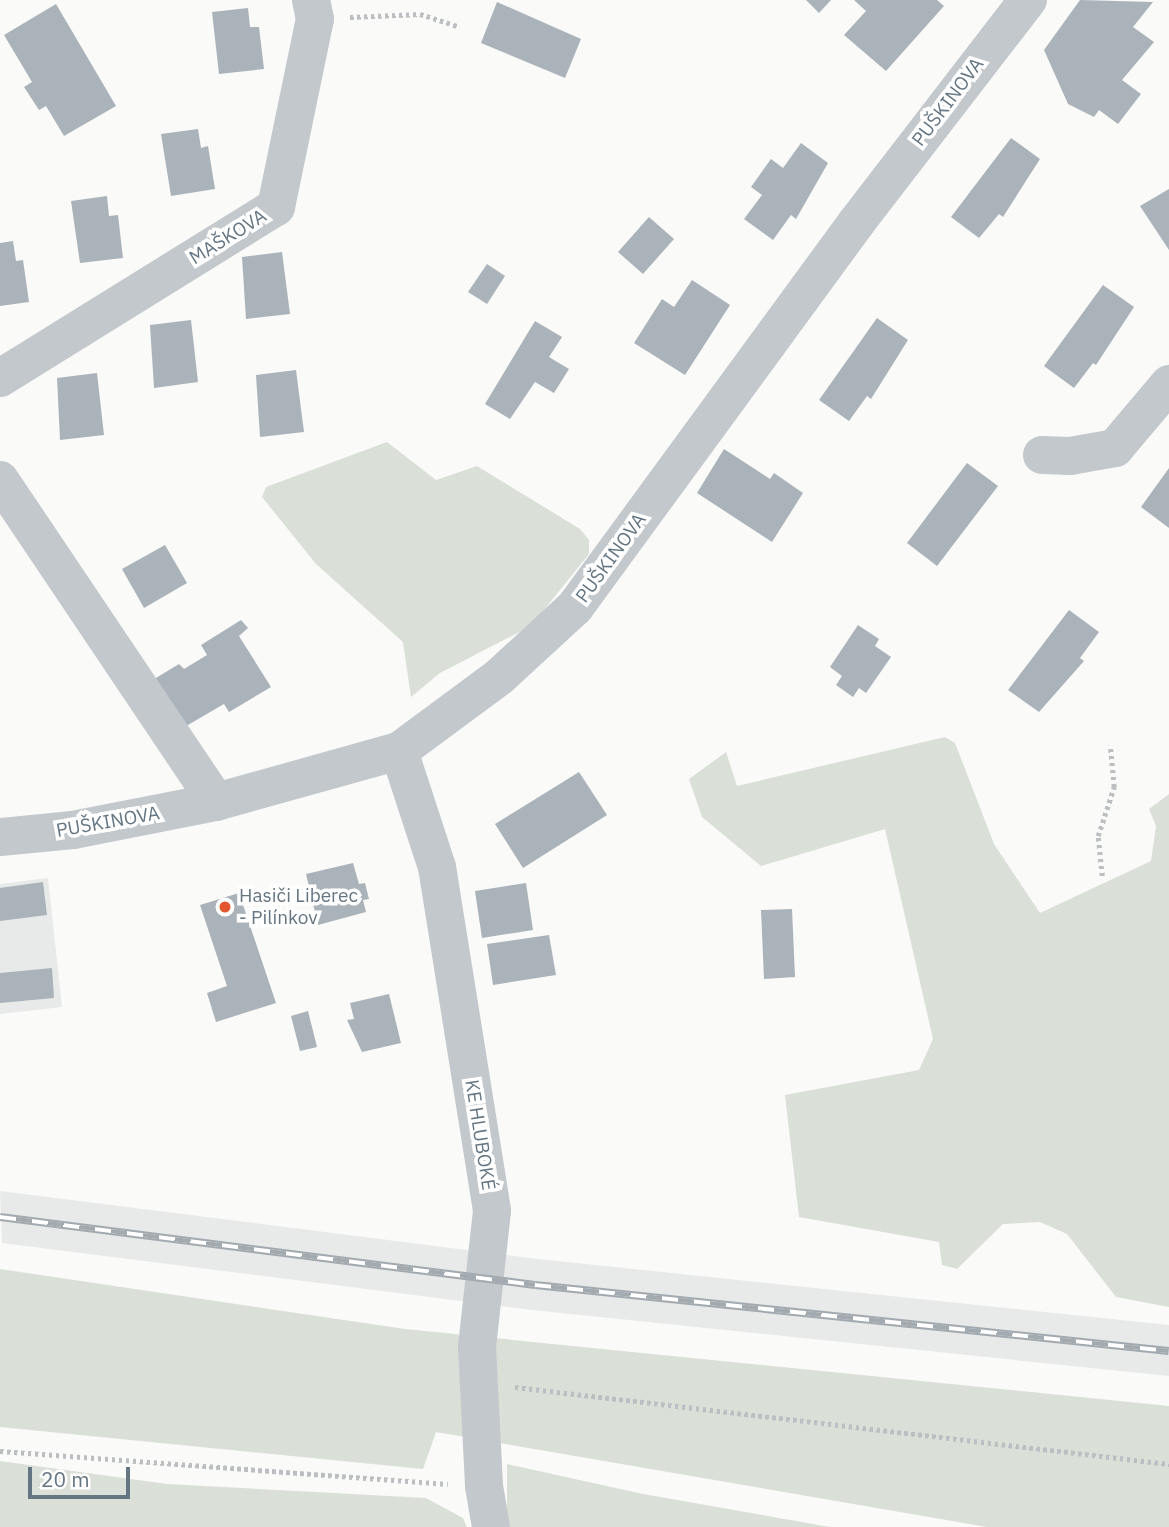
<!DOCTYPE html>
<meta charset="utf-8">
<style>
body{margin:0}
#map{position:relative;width:1169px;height:1527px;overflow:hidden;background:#fafaf8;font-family:"IBM Plex Sans",sans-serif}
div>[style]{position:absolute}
.built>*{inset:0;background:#e8e9e9}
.green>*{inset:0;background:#dadfd7}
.building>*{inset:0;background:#aab3b9}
.path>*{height:4.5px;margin-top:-2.25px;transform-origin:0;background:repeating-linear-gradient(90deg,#bbbfc2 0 3.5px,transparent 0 7px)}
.minor>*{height:38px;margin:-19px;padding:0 19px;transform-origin:19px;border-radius:19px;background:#c3c8cc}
.rail>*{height:8px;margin-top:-4px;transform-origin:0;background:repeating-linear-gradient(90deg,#fff 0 16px,#a2aab0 0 32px);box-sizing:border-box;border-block:2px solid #a2aab0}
.dots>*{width:19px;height:19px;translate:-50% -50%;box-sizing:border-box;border:4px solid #fff;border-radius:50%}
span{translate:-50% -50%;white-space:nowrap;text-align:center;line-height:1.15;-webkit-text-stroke:7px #fff;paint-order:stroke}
.street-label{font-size:19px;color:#657683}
.poi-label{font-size:19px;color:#657683}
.left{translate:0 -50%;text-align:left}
.scale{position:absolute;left:28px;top:1467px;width:102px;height:32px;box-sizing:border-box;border:4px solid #657683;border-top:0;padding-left:9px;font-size:21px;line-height:24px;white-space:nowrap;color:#657683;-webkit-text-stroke:5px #fff;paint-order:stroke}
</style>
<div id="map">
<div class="built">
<i style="clip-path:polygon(48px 878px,62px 1007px,0 1014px,0 884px)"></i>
<i style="clip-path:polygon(0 1191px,538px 1259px,1169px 1325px,1169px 1376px,532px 1310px,2px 1243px)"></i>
</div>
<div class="green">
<i style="clip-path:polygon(387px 442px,436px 480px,477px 466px,580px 529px,589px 540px,589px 554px,531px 626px,440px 673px,411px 697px,403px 642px,316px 564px,262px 497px,266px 487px)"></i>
<i style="clip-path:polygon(945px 737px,955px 743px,994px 844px,1040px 913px,1151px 861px,1156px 826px,1149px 809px,1169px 794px,1169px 1307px,1116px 1297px,1067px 1234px,1040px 1222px,1003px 1224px,957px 1269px,942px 1265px,939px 1242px,799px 1217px,785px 1095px,919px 1070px,933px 1039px,885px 829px,761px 866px,702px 817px,689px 779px,726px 752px,737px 786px)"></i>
<i style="clip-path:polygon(0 1269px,405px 1329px,1169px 1406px,1169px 1527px,987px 1527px,436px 1432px,423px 1469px,0 1427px)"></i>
<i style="clip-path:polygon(0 1461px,167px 1484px,426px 1498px,463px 1518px,467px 1527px,0 1527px)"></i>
<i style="clip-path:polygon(507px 1464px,643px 1494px,830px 1527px,507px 1527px)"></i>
</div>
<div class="building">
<i style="clip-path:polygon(806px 0,831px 0,819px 13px)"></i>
<i style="clip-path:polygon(854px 0,937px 0,944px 6px,886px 71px,844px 35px,866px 11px)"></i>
<i style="clip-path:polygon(1080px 0,1153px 2px,1133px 27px,1154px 42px,1122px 80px,1141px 94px,1118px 124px,1099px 110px,1094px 117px,1068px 104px,1044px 50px)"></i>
<i style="clip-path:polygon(497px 2px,581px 39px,565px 78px,481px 43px)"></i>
<i style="clip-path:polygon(56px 4px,116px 106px,64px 136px,46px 106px,39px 110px,24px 87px,32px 82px,4px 35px)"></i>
<i style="clip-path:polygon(248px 8px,250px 27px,259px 27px,264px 69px,219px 74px,212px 12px)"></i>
<i style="clip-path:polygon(198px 129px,201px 148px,208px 146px,215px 189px,171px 196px,161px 134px)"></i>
<i style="clip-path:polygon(1011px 138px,1040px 159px,1003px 217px,999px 214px,979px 238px,951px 217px)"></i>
<i style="clip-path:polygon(801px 143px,828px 163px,796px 219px,791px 215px,773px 240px,744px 219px,762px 195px,751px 187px,771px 159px,783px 168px)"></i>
<i style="clip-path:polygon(1169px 189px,1169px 250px,1140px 206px)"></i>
<i style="clip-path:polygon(107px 196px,109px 216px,118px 215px,123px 258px,80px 263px,71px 201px)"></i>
<i style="clip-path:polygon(649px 217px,674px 239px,643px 274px,618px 252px)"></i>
<i style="clip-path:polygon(13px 241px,16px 261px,23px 260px,29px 302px,0 306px,0 243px)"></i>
<i style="clip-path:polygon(282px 252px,290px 314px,246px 319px,242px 257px)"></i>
<i style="clip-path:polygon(487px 264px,505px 276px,487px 304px,468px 292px)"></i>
<i style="clip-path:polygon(692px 280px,730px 305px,685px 375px,634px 343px,662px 299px,674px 307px)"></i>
<i style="clip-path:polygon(1103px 285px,1134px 307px,1096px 365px,1093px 363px,1074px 388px,1044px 366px)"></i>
<i style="clip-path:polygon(877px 318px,908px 340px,871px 399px,867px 396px,849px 421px,819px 400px)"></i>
<i style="clip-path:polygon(191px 320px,198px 382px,154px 388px,150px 325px)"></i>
<i style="clip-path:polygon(535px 321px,562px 337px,549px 357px,569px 369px,554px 393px,535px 382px,510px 419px,485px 404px)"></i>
<i style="clip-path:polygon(296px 370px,304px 432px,260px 437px,256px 375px)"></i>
<i style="clip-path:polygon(97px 373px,104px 435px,60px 440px,57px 378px)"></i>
<i style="clip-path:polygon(724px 449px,770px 479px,774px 473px,803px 493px,772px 542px,697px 493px)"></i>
<i style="clip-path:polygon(967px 463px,998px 486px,937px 566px,907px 543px)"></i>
<i style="clip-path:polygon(1169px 468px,1169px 528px,1141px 507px)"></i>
<i style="clip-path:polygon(165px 545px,187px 583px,144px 608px,122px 569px)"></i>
<i style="clip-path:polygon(1069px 610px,1099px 632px,1080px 658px,1084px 661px,1039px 712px,1008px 690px)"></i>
<i style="clip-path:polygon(241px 620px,248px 628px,239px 636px,271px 687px,229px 712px,224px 704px,181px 729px,151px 681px,179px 664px,184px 669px,207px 655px,201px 645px)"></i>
<i style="clip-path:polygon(858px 625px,879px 639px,875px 646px,891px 657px,866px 693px,859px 688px,853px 697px,836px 685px,842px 676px,830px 667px)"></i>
<i style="clip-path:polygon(579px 772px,607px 815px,523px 868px,495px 824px)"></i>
<i style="clip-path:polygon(353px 863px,359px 884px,365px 883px,369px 899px,363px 900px,366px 912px,318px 925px,306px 874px)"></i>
<i style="clip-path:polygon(43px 882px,47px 915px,0 921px,0 888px)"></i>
<i style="clip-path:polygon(526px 883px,533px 930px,482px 938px,475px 891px)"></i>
<i style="clip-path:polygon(239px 893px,276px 1003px,216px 1022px,207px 993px,227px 986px,200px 905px)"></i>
<i style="clip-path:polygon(792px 909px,795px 977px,764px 979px,761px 910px)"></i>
<i style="clip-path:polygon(549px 935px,556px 975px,493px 985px,487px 944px)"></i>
<i style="clip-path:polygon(52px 968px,54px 998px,0 1003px,0 973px)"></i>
<i style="clip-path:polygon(389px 994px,401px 1043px,362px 1052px,347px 1020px,354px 1019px,350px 1003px)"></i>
<i style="clip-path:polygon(308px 1011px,317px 1047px,300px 1051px,291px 1016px)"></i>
</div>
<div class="path">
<i style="left:350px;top:17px;width:70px;rotate:-2.5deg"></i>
<i style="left:420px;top:14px;width:42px;rotate:18deg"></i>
<i style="left:1102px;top:876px;width:40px;rotate:-95.7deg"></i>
<i style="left:1098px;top:836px;width:52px;rotate:-71.9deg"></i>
<i style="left:1114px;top:787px;width:42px;rotate:-95.4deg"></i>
<i style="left:515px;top:1387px;width:659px;rotate:6.71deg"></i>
<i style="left:0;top:1451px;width:449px;rotate:4.2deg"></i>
</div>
<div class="minor">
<i style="left:0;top:378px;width:325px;rotate:-31.8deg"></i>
<i style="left:276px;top:207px;width:192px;rotate:-78.3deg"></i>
<i style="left:315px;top:19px;width:19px;rotate:-102deg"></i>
<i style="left:1042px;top:455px;width:28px;rotate:2deg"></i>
<i style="left:1070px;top:456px;width:46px;rotate:-10.1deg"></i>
<i style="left:1115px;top:448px;width:84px;rotate:-49.8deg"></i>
<i style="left:0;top:480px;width:388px;rotate:56.1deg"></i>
<i style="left:399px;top:751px;width:122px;rotate:71.9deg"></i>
<i style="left:437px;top:867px;width:348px;rotate:80.9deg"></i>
<i style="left:492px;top:1211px;width:137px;rotate:96.3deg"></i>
<i style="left:477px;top:1347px;width:139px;rotate:87.1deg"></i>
<i style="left:484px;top:1486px;width:42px;rotate:80.3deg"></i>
<i style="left:0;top:837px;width:73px;rotate:-5.5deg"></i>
<i style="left:73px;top:830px;width:146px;rotate:-11.1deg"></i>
<i style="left:216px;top:802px;width:190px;rotate:-15.6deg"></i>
<i style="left:399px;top:751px;width:124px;rotate:-36.5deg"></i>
<i style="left:499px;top:677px;width:103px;rotate:-42.6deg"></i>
<i style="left:575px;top:607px;width:476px;rotate:-53.8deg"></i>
<i style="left:856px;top:223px;width:282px;rotate:-52.4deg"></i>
</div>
<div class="rail">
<i style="left:0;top:1217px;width:539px;rotate:7.24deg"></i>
<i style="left:535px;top:1285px;width:637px;rotate:5.94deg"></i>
</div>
<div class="dots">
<i style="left:225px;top:907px;background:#e4572e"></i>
</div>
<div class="street-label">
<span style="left:948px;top:102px;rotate:-53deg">PUŠKINOVA</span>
<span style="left:228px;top:237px;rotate:-32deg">MAŠKOVA</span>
<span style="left:611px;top:558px;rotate:-54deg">PUŠKINOVA</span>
<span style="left:108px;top:822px;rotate:-10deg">PUŠKINOVA</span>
<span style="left:480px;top:1135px;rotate:81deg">KE HLUBOKÉ</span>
</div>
<div class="poi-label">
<span class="left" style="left:239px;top:907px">Hasiči Liberec<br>- Pilínkov</span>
</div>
<div class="scale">20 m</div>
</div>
